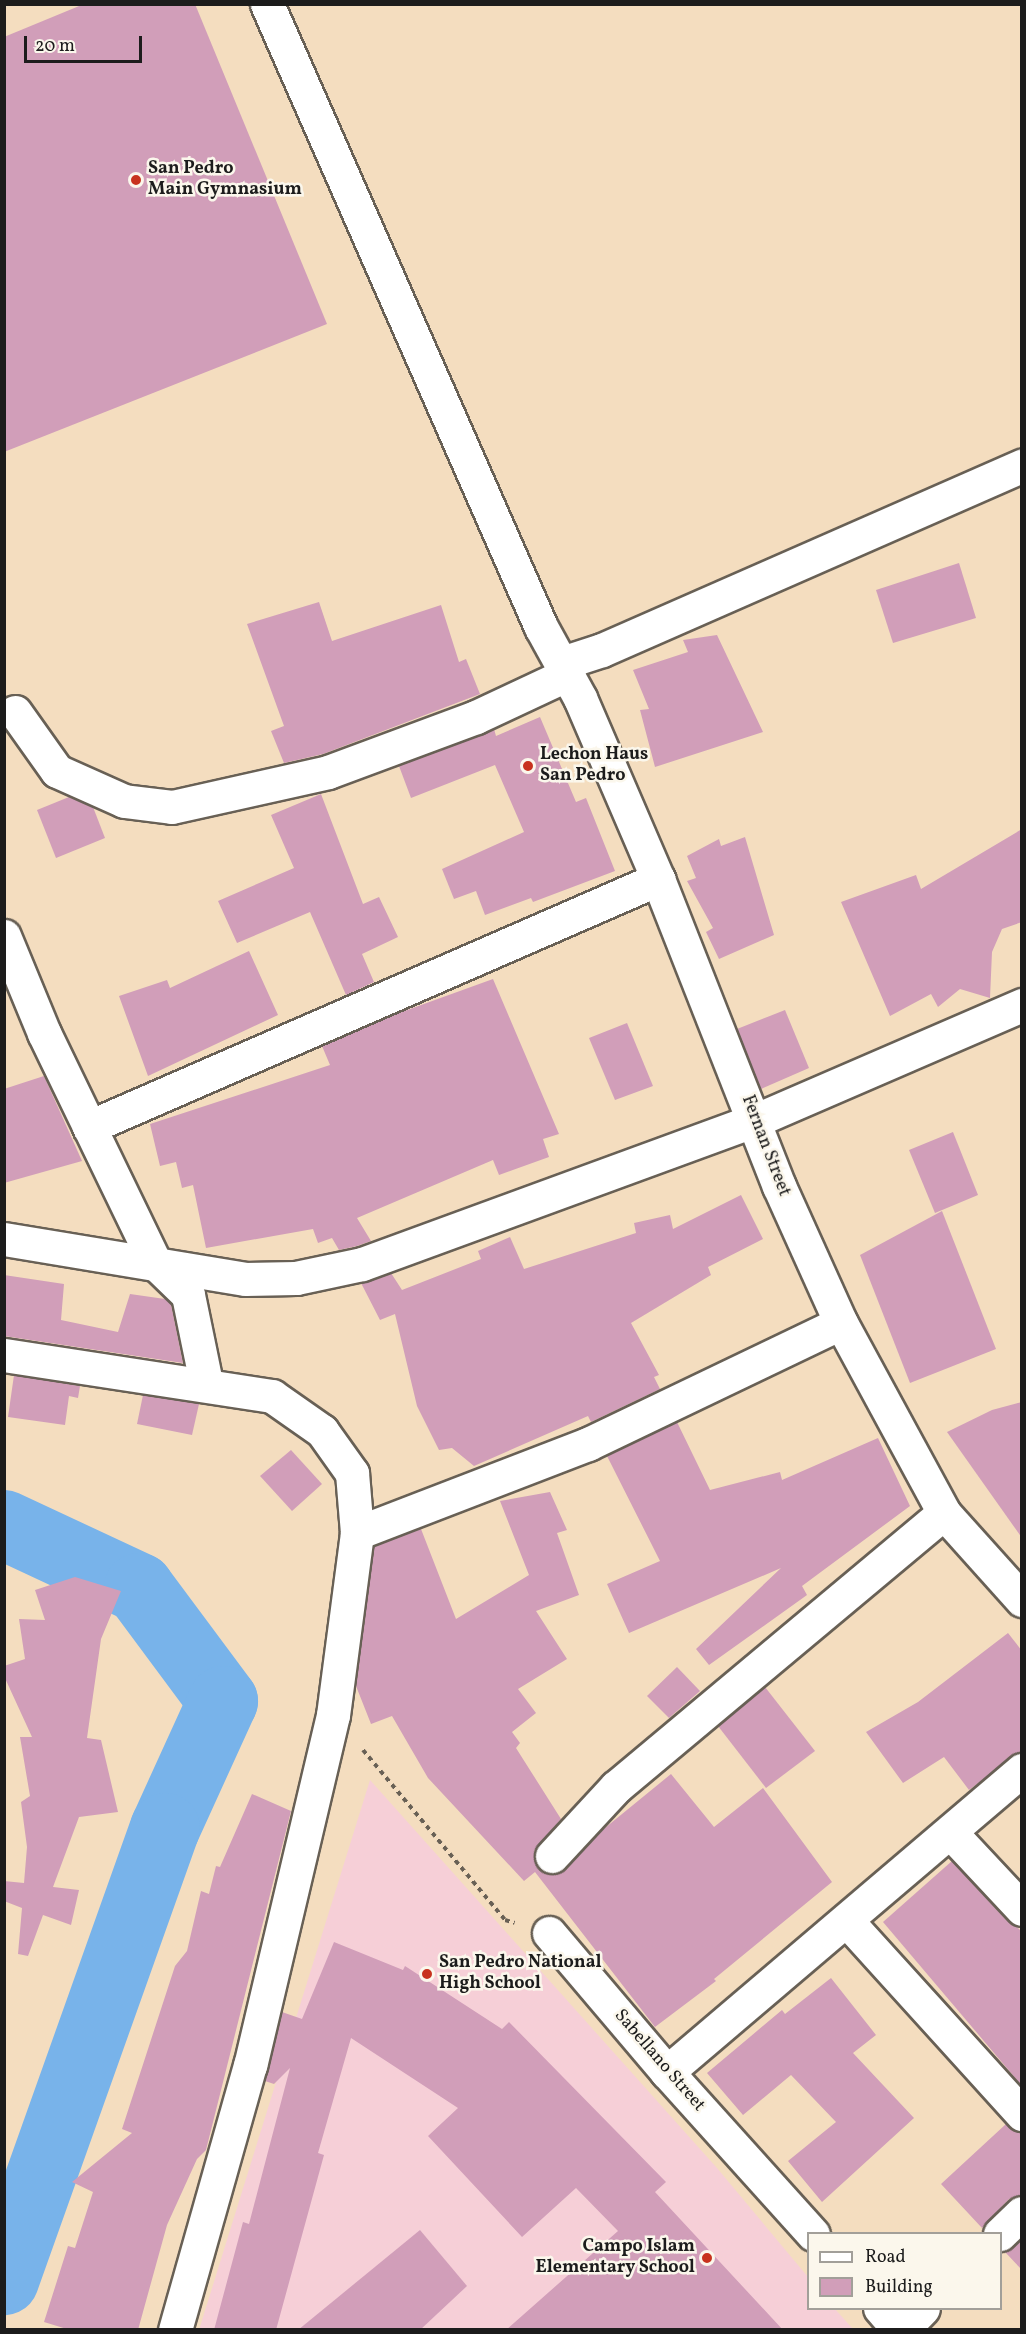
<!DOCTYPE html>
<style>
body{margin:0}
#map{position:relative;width:1026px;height:2334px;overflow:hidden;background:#f4ddbf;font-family:Vollkorn,serif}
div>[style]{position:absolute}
.built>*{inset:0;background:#f6cfd7}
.river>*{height:70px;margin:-35px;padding:0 35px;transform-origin:35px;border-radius:35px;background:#78b3ea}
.building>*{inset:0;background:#d19eb9}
.path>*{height:4px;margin-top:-2px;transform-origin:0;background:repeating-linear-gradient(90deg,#686055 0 4.5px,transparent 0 9px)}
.roads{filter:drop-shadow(2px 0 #686055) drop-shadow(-2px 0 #686055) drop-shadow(0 2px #686055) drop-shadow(0 -2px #686055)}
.minor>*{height:33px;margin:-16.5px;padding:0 16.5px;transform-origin:16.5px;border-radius:16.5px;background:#fff}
.dots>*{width:16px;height:16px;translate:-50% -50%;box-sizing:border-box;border:3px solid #fbf7ec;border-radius:50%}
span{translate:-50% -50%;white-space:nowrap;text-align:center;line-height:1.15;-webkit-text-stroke:5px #fbf7ec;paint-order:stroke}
.poi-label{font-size:18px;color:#1c1c1c;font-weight:700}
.left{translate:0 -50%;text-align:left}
.right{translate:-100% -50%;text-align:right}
.street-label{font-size:18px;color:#1c1c1c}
.frame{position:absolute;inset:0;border:6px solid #1c1c1c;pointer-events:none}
.legend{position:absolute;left:807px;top:2232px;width:195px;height:78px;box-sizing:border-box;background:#fbf7ec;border:2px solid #a29f99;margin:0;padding:8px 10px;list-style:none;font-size:18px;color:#1c1c1c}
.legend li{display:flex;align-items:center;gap:12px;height:30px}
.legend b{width:30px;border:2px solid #a29f99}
.scale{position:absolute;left:24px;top:36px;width:118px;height:27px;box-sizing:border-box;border:3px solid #1c1c1c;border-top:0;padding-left:8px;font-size:18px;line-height:21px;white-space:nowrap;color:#1c1c1c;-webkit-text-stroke:4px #fbf7ec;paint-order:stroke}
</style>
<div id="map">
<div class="built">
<i style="clip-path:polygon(370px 1780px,717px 2168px,808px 2277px,808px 2308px,835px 2309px,853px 2329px,199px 2330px)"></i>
</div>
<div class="river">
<i style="left:4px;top:1525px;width:149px;rotate:25deg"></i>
<i style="left:139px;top:1588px;width:141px;rotate:53.4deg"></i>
<i style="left:223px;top:1701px;width:140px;rotate:114.5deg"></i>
<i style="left:165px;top:1828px;width:480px;rotate:109.6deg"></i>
</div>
<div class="building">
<i style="clip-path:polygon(84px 4px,195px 4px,327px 324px,4px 452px,4px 37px)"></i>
<i style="clip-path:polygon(959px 563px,976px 618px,893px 643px,876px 590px)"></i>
<i style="clip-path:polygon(319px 602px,332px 641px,441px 605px,459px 662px,466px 659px,480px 694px,323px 754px,284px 763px,271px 731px,284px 726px,247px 624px)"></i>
<i style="clip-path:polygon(717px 635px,763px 732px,655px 767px,640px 710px,649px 709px,633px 670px,688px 652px,683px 640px)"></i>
<i style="clip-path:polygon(540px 717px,576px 802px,586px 798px,615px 871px,533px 902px,531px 898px,485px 915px,476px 891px,454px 899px,442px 869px,524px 832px,495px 765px,411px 798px,399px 766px,494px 729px,496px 736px)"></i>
<i style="clip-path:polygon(321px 794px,363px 904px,379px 897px,398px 937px,362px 954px,374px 982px,346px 995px,310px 912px,237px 943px,218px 901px,294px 868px,271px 815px)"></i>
<i style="clip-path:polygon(69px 797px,93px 807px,105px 838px,56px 858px,37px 810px)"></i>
<i style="clip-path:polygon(1022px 829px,1022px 922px,1002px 929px,992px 952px,990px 998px,960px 989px,938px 1007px,931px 994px,890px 1016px,841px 902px,916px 875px,921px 889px)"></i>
<i style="clip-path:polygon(745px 837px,774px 935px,719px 959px,706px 932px,713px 928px,687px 881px,696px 878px,687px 856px,719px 839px,721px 846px)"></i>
<i style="clip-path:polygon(249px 951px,278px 1015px,148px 1076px,119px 996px,167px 980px,170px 988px)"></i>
<i style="clip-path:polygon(493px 979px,559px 1134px,543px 1139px,549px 1157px,499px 1175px,493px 1160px,357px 1218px,371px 1241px,357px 1246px,339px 1250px,332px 1238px,318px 1243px,313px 1229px,206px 1248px,193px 1185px,182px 1188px,176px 1162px,160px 1166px,150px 1124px,330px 1065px,322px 1046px,399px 1013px)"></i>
<i style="clip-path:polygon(785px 1010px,809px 1068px,761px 1089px,737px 1029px)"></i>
<i style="clip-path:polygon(627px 1023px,653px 1086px,615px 1100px,589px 1038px)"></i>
<i style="clip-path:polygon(44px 1076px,82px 1161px,4px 1183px,4px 1089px)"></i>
<i style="clip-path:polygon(953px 1132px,978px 1195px,935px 1213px,909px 1150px)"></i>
<i style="clip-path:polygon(741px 1195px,763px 1239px,708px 1267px,711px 1275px,631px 1323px,659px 1375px,654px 1377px,660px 1389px,591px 1422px,588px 1416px,474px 1466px,452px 1448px,439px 1450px,417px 1406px,395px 1314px,380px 1320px,361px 1283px,391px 1273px,402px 1290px,481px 1259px,478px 1251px,510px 1237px,524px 1269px,636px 1233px,634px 1223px,670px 1215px,673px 1229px)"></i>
<i style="clip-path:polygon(942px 1211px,996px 1349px,910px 1383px,860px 1255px)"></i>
<i style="clip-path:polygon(4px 1275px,64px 1284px,61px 1320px,118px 1332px,130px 1294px,165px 1299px,171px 1304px,183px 1363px,4px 1336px)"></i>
<i style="clip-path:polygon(14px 1375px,80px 1386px,78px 1398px,69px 1396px,65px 1425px,8px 1417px)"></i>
<i style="clip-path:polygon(143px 1395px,199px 1404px,192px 1435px,137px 1424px)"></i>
<i style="clip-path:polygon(1022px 1402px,1022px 1538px,947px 1432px,992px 1410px)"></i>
<i style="clip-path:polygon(677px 1422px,710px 1490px,780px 1472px,782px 1480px,878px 1438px,910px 1506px,802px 1586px,807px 1595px,709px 1665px,696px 1649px,781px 1568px,629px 1633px,607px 1584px,660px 1561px,607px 1456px)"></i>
<i style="clip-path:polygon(291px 1450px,322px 1484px,292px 1511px,260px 1476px)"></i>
<i style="clip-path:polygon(550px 1492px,567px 1530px,557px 1533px,579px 1595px,536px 1611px,567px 1659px,518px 1689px,536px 1713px,512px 1732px,520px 1743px,516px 1748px,561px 1819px,534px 1851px,539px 1869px,548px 1874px,565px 1869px,600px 1832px,671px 1774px,714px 1827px,763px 1788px,832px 1882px,714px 1979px,716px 1981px,655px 2027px,535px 1872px,524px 1881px,428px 1778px,392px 1716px,371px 1724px,356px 1686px,374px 1546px,421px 1529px,456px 1619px,529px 1575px,500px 1501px)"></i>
<i style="clip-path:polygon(75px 1577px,121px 1591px,101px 1639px,87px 1738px,101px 1740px,118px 1812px,79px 1817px,53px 1887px,79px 1890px,71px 1925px,43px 1915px,28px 1956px,18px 1954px,22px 1908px,4px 1901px,4px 1881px,24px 1883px,27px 1847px,21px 1802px,30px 1796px,20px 1737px,32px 1737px,4px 1676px,4px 1666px,25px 1659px,19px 1619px,45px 1620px,35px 1590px)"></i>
<i style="clip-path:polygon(1008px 1633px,1022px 1651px,1022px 1750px,969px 1790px,944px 1757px,903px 1783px,866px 1732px,918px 1702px)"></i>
<i style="clip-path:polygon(677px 1667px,700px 1691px,669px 1718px,647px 1696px)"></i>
<i style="clip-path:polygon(765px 1687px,815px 1751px,766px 1788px,718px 1726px)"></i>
<i style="clip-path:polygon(252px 1794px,291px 1811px,206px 2150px,197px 2159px,167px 2225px,138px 2330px,70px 2330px,44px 2322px,68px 2246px,75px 2248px,93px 2192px,72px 2182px,132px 2133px,122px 2129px,175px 1966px,187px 1951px,201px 1891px,209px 1894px,216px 1866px,220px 1867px)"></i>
<i style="clip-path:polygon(952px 1861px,1022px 1932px,1022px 2086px,883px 1922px)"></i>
<i style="clip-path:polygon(334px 1942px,403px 1970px,405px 1966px,502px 2029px,509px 2022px,666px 2182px,655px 2192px,783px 2330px,506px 2330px,618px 2231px,576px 2188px,522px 2237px,428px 2136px,458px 2108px,351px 2038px,318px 2153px,324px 2155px,276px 2330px,214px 2330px,243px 2222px,249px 2224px,290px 2068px,274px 2084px,265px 2081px,282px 2012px,302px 2019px)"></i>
<i style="clip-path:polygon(831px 1978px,876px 2035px,853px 2053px,914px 2118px,822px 2202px,788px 2161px,836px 2122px,791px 2075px,743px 2115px,707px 2073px,782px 2010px,785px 2014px)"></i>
<i style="clip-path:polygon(1006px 2124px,1022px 2132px,1022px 2195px,1009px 2199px,982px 2228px,941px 2184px)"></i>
<i style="clip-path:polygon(420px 2230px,467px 2286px,420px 2330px,298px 2330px)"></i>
<i style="clip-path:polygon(1022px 2239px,1022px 2270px,1005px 2252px)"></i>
</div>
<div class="path">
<i style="left:363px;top:1750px;width:222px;rotate:50.1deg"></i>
<i style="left:505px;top:1920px;width:10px;rotate:17deg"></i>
</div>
<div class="roads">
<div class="minor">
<i style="left:267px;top:4px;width:681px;rotate:66.26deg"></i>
<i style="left:541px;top:627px;width:81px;rotate:61.2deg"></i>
<i style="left:580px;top:698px;width:197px;rotate:66.7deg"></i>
<i style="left:658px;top:879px;width:330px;rotate:68.5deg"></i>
<i style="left:779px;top:1186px;width:150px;rotate:65.7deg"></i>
<i style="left:841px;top:1323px;width:216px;rotate:61.5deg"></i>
<i style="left:944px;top:1513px;width:117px;rotate:48.1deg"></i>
<i style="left:562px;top:663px;width:42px;rotate:-18deg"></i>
<i style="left:602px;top:650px;width:459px;rotate:-23.7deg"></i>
<i style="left:15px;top:712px;width:72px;rotate:54.6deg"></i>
<i style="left:57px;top:771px;width:73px;rotate:24.1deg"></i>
<i style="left:124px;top:801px;width:48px;rotate:7.1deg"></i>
<i style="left:172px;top:807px;width:160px;rotate:-12.6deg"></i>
<i style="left:328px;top:772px;width:158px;rotate:-20.4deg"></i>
<i style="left:476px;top:717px;width:102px;rotate:-25.1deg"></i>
<i style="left:4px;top:936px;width:105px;rotate:67.6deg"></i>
<i style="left:44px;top:1033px;width:255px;rotate:64.2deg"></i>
<i style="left:155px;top:1263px;width:46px;rotate:44.1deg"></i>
<i style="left:188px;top:1295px;width:90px;rotate:78.4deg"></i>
<i style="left:89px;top:1127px;width:621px;rotate:-23.55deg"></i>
<i style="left:4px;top:1239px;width:244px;rotate:9.4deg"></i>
<i style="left:245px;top:1279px;width:51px;rotate:-1.1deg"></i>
<i style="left:296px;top:1278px;width:67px;rotate:-12deg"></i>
<i style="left:362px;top:1264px;width:419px;rotate:-20.1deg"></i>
<i style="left:756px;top:1120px;width:290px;rotate:-23.4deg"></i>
<i style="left:4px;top:1355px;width:271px;rotate:8.7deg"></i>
<i style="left:272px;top:1396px;width:61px;rotate:35deg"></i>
<i style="left:322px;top:1431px;width:52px;rotate:54.5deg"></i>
<i style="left:352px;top:1473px;width:60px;rotate:85.2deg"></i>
<i style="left:357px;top:1533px;width:184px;rotate:97.5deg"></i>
<i style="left:333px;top:1715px;width:360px;rotate:103.3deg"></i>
<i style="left:250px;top:2065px;width:275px;rotate:105.8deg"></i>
<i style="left:357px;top:1533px;width:248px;rotate:-21.1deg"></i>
<i style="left:588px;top:1444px;width:280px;rotate:-25.6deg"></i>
<i style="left:951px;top:1833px;width:104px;rotate:46.9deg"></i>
<i style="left:552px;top:1856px;width:94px;rotate:-47.2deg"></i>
<i style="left:616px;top:1787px;width:427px;rotate:-39.9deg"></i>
<i style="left:847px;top:1921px;width:261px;rotate:47.8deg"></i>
<i style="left:549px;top:1933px;width:182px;rotate:49.7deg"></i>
<i style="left:667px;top:2072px;width:218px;rotate:48deg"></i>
<i style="left:667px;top:2072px;width:466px;rotate:-40.4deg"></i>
<i style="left:1000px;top:2234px;width:30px;rotate:-44deg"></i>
<i style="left:880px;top:2308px;width:29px;rotate:49deg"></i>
<i style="left:902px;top:2330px;width:30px;rotate:-46deg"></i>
</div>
</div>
<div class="dots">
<i style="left:136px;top:180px;background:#c8321e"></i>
<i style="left:528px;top:766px;background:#c8321e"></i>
<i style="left:427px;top:1974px;background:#c8321e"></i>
<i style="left:707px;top:2258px;background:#c8321e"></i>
</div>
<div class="poi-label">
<span class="left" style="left:148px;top:180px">San Pedro<br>Main Gymnasium</span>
<span class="left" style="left:540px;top:766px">Lechon Haus<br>San Pedro</span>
<span class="left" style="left:439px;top:1974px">San Pedro National<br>High School</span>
<span class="right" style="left:695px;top:2258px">Campo Islam<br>Elementary School</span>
</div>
<div class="street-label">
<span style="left:765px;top:1146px;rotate:69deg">Fernan Street</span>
<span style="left:659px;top:2061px;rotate:49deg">Sabellano Street</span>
</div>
<div class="frame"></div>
<ul class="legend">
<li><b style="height:8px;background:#fff"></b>Road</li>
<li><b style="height:16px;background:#d19eb9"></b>Building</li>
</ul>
<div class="scale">20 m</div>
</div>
